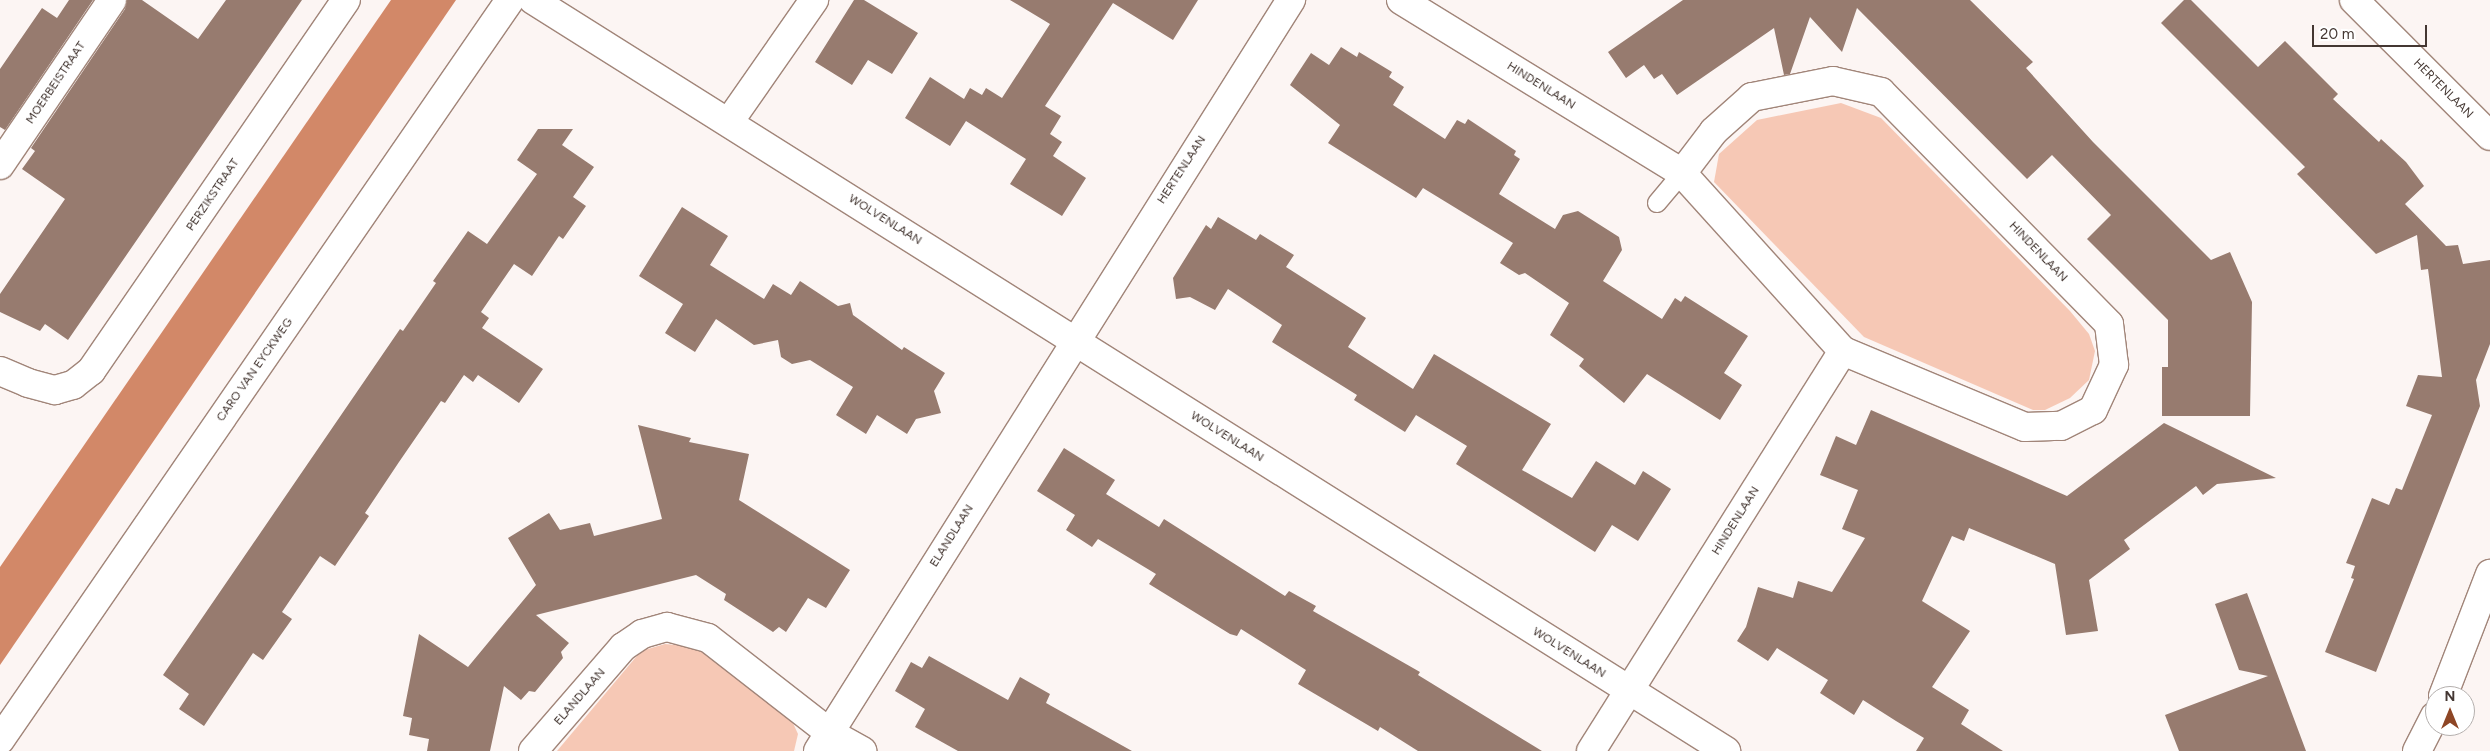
<!DOCTYPE html>
<style>
body{margin:0}
#map{position:relative;width:2490px;height:751px;overflow:hidden;background:#fcf5f3;font-family:Figtree,sans-serif}
div>[style]{position:absolute}
.green>*{inset:0;background:#f6c8b5}
.water>*{inset:0;background:#d28868}
.building>*{inset:0;background:#977b6f}
.roads{filter:drop-shadow(1px 0 #a18579) drop-shadow(-1px 0 #a18579) drop-shadow(0 1px #a18579) drop-shadow(0 -1px #a18579)}
.lane>*{height:18px;margin:-9px;padding:0 9px;transform-origin:9px;border-radius:9px;background:#fff}
.street>*{height:28px;margin:-14px;padding:0 14px;transform-origin:14px;border-radius:14px;background:#fff}
.secondary>*{height:28px;margin:-14px;padding:0 14px;transform-origin:14px;border-radius:14px;background:#fff}
span{translate:-50% -50%;white-space:nowrap;text-align:center;line-height:1.15;-webkit-text-stroke:5px #fff;paint-order:stroke}
.street-label{font-size:12px;color:#443732}
.north{position:absolute;left:2425px;top:686px;width:50px;height:50px;box-sizing:border-box;background:#fff;border:1px solid #b4afad;border-radius:50%;rotate:0deg;font-size:14px;font-weight:700;line-height:20px;text-align:center;color:#443732}
.north::after{content:'';display:block;margin:auto;width:18px;height:22px;background:#8e4625;clip-path:polygon(50% 0,100% 100%,50% 72%,0 100%)}
.scale{position:absolute;left:2312px;top:25px;width:115px;height:22px;box-sizing:border-box;border:2px solid #443732;border-top:0;padding-left:6px;font-size:15px;line-height:18px;white-space:nowrap;color:#443732;-webkit-text-stroke:4px #fff;paint-order:stroke}
</style>
<div id="map">
<div class="green">
<i style="clip-path:polygon(1841px 103px,1881px 118px,2070px 311px,2089px 334px,2095px 351px,2089px 380px,2070px 398px,2045px 410px,2033px 410px,1864px 337px,1714px 182px,1719px 154px,1757px 120px)"></i>
<i style="clip-path:polygon(665px 644px,696px 647px,792px 721px,798px 734px,794px 751px,557px 751px,641px 651px)"></i>
</div>
<div class="water">
<i style="clip-path:polygon(391px 0,456px 0,0 665px,0 567px)"></i>
</div>
<div class="building">
<i style="clip-path:polygon(69px 0,93px 0,5px 130px,0 127px,0 69px,42px 8px,57px 18px)"></i>
<i style="clip-path:polygon(127px 0,142px 0,198px 39px,226px 0,302px 0,68px 340px,45px 324px,40px 331px,0 312px,0 294px,65px 199px,22px 169px,35px 151px,31px 148px,125px 9px)"></i>
<i style="clip-path:polygon(854px 0,864px 0,918px 33px,892px 74px,868px 60px,852px 85px,815px 62px)"></i>
<i style="clip-path:polygon(1010px 0,1198px 0,1173px 40px,1113px 3px,1045px 106px,1061px 116px,1050px 134px,1062px 142px,1053px 156px,1086px 178px,1062px 216px,1010px 184px,1026px 159px,966px 121px,950px 146px,905px 118px,930px 77px,964px 99px,970px 88px,982px 95px,986px 88px,1002px 98px,1050px 24px)"></i>
<i style="clip-path:polygon(1683px 0,1970px 0,2033px 62px,2026px 68px,2093px 142px,2211px 260px,2230px 252px,2252px 302px,2250px 416px,2162px 416px,2162px 367px,2168px 367px,2168px 320px,2087px 239px,2111px 215px,2052px 155px,2027px 179px,1857px 8px,1842px 52px,1810px 17px,1790px 74px,1784px 75px,1774px 28px,1677px 95px,1662px 74px,1654px 79px,1644px 65px,1626px 78px,1608px 52px)"></i>
<i style="clip-path:polygon(2184px 0,2191px 0,2258px 67px,2285px 41px,2338px 94px,2333px 99px,2379px 142px,2381px 139px,2406px 162px,2424px 186px,2405px 204px,2446px 246px,2458px 245px,2463px 264px,2490px 260px,2490px 344px,2476px 380px,2480px 406px,2376px 672px,2325px 652px,2354px 579px,2351px 578px,2355px 566px,2346px 563px,2372px 498px,2389px 505px,2396px 488px,2402px 490px,2432px 415px,2406px 406px,2418px 375px,2442px 377px,2428px 269px,2421px 270px,2417px 235px,2376px 254px,2297px 174px,2305px 167px,2161px 23px)"></i>
<i style="clip-path:polygon(1341px 47px,1357px 57px,1359px 52px,1392px 72px,1389px 77px,1404px 87px,1393px 105px,1445px 139px,1457px 120px,1465px 124px,1468px 119px,1516px 151px,1514px 155px,1520px 159px,1499px 194px,1555px 229px,1563px 215px,1578px 211px,1619px 237px,1622px 250px,1603px 281px,1662px 319px,1675px 298px,1681px 302px,1685px 296px,1748px 336px,1724px 373px,1742px 385px,1720px 420px,1647px 374px,1624px 403px,1579px 366px,1584px 359px,1550px 335px,1569px 303px,1525px 273px,1519px 275px,1500px 263px,1513px 243px,1423px 188px,1416px 198px,1328px 143px,1340px 125px,1290px 85px,1311px 53px,1329px 65px)"></i>
<i style="clip-path:polygon(538px 129px,573px 129px,562px 145px,594px 167px,573px 197px,586px 206px,563px 239px,559px 236px,532px 276px,514px 264px,481px 312px,489px 318px,482px 328px,543px 369px,519px 403px,478px 375px,473px 382px,464px 375px,445px 403px,441px 401px,399px 462px,365px 513px,369px 516px,335px 566px,320px 556px,282px 612px,292px 619px,263px 660px,253px 653px,204px 726px,179px 709px,189px 694px,163px 675px,400px 329px,403px 331px,436px 283px,433px 281px,468px 231px,487px 244px,537px 174px,517px 160px)"></i>
<i style="clip-path:polygon(682px 207px,728px 236px,710px 265px,764px 299px,773px 284px,791px 295px,800px 281px,838px 306px,850px 303px,853px 315px,902px 350px,904px 347px,945px 373px,934px 391px,941px 413px,916px 419px,907px 434px,877px 415px,866px 434px,836px 415px,853px 387px,810px 360px,792px 364px,781px 357px,778px 340px,754px 345px,716px 319px,695px 352px,665px 333px,683px 304px,639px 276px)"></i>
<i style="clip-path:polygon(1218px 217px,1256px 240px,1260px 234px,1294px 255px,1286px 267px,1366px 318px,1348px 347px,1413px 389px,1434px 354px,1551px 424px,1522px 470px,1572px 498px,1596px 461px,1635px 485px,1643px 471px,1671px 489px,1638px 541px,1612px 525px,1595px 552px,1456px 464px,1467px 446px,1416px 415px,1405px 432px,1354px 400px,1357px 395px,1272px 342px,1282px 325px,1228px 289px,1215px 310px,1190px 297px,1176px 299px,1173px 278px,1206px 225px,1211px 229px)"></i>
<i style="clip-path:polygon(1871px 410px,2067px 496px,2164px 423px,2276px 478px,2217px 484px,2203px 495px,2196px 486px,2124px 540px,2130px 549px,2089px 580px,2098px 631px,2066px 635px,2055px 564px,1969px 528px,1964px 541px,1952px 536px,1922px 601px,1970px 631px,1932px 687px,1969px 710px,1961px 724px,2003px 751px,1916px 751px,1924px 738px,1896px 721px,1863px 700px,1854px 715px,1820px 693px,1828px 680px,1777px 648px,1768px 661px,1737px 641px,1746px 627px,1758px 587px,1793px 598px,1798px 581px,1832px 592px,1865px 538px,1842px 529px,1858px 490px,1820px 475px,1836px 436px,1856px 445px)"></i>
<i style="clip-path:polygon(638px 425px,691px 438px,689px 442px,749px 454px,739px 500px,850px 570px,826px 608px,808px 598px,786px 632px,779px 627px,773px 632px,724px 600px,726px 594px,696px 575px,536px 615px,569px 643px,561px 652px,563px 658px,535px 692px,529px 691px,521px 700px,504px 686px,490px 751px,427px 751px,429px 739px,409px 735px,412px 718px,403px 716px,419px 634px,468px 667px,536px 585px,508px 538px,549px 513px,560px 530px,590px 523px,594px 536px,662px 519px)"></i>
<i style="clip-path:polygon(1064px 448px,1115px 480px,1106px 494px,1159px 527px,1164px 519px,1285px 596px,1289px 591px,1316px 606px,1313px 611px,1420px 672px,1418px 675px,1542px 751px,1418px 751px,1380px 727px,1378px 731px,1298px 684px,1306px 670px,1241px 629px,1237px 636px,1230px 634px,1149px 584px,1156px 574px,1098px 539px,1092px 547px,1066px 530px,1075px 515px,1037px 491px)"></i>
<i style="clip-path:polygon(2247px 593px,2306px 751px,2179px 751px,2165px 715px,2268px 676px,2239px 670px,2215px 604px)"></i>
<i style="clip-path:polygon(929px 656px,1008px 700px,1020px 677px,1050px 694px,1046px 703px,1132px 751px,958px 751px,915px 727px,925px 709px,895px 691px,911px 662px,922px 668px)"></i>
</div>
<div class="roads">
<div class="lane">
<i style="left:1657px;top:203px;width:39px;rotate:-50deg"></i>
</div>
<div class="street">
<i style="left:533px;top:0;width:1410px;rotate:32.19deg"></i>
<i style="left:1401px;top:0;width:330px;rotate:31.6deg"></i>
<i style="left:1682px;top:173px;width:240px;rotate:47.9deg"></i>
<i style="left:1843px;top:351px;width:197px;rotate:22.7deg"></i>
<i style="left:2025px;top:427px;width:36px;rotate:-2deg"></i>
<i style="left:2061px;top:426px;width:36px;rotate:-27deg"></i>
<i style="left:2093px;top:410px;width:50px;rotate:-65deg"></i>
<i style="left:2114px;top:365px;width:41px;rotate:-97deg"></i>
<i style="left:2109px;top:324px;width:325px;rotate:-134.5deg"></i>
<i style="left:1881px;top:92px;width:49px;rotate:-167.1deg"></i>
<i style="left:1833px;top:81px;width:83px;rotate:168.8deg"></i>
<i style="left:1752px;top:97px;width:51px;rotate:138.2deg"></i>
<i style="left:1714px;top:131px;width:53px;rotate:127.3deg"></i>
<i style="left:2354px;top:0;width:192px;rotate:45deg"></i>
<i style="left:729px;top:122px;width:149px;rotate:-55.1deg"></i>
<i style="left:0;top:165px;width:199px;rotate:-55.8deg"></i>
<i style="left:0;top:371px;width:30px;rotate:23deg"></i>
<i style="left:28px;top:383px;width:28px;rotate:15deg"></i>
<i style="left:55px;top:390px;width:19px;rotate:-16deg"></i>
<i style="left:73px;top:385px;width:23px;rotate:-38deg"></i>
<i style="left:91px;top:371px;width:450px;rotate:-55.5deg"></i>
<i style="left:2443px;top:696px;width:131px;rotate:-68.9deg"></i>
<i style="left:533px;top:751px;width:138px;rotate:-49.1deg"></i>
<i style="left:623px;top:647px;width:23px;rotate:-34deg"></i>
<i style="left:642px;top:634px;width:26px;rotate:-16deg"></i>
<i style="left:667px;top:627px;width:42px;rotate:15deg"></i>
<i style="left:708px;top:638px;width:155px;rotate:37.9deg"></i>
<i style="left:830px;top:733px;width:37px;rotate:29deg"></i>
<i style="left:818px;top:751px;width:888px;rotate:-57.8deg"></i>
<i style="left:1591px;top:751px;width:473px;rotate:-57.8deg"></i>
<i style="left:2417px;top:751px;width:39px;rotate:-63deg"></i>
</div>
<div class="secondary">
<i style="left:0;top:740px;width:899px;rotate:-55.43deg"></i>
</div>
</div>
<div class="street-label">
<span style="left:56px;top:83px;rotate:-56deg">MOERBEISTRAAT</span>
<span style="left:1541px;top:86px;rotate:32deg">HINDENLAAN</span>
<span style="left:2443px;top:89px;rotate:45deg">HERTENLAAN</span>
<span style="left:1182px;top:170px;rotate:-57deg">HERTENLAAN</span>
<span style="left:213px;top:195px;rotate:-56deg">PERZIKSTRAAT</span>
<span style="left:885px;top:220px;rotate:32deg">WOLVENLAAN</span>
<span style="left:2038px;top:252px;rotate:46deg">HINDENLAAN</span>
<span style="left:255px;top:370px;rotate:-55deg">CARO VAN EYCKWEG</span>
<span style="left:1227px;top:437px;rotate:32deg">WOLVENLAAN</span>
<span style="left:1736px;top:521px;rotate:-58deg">HINDENLAAN</span>
<span style="left:952px;top:536px;rotate:-58deg">ELANDLAAN</span>
<span style="left:1569px;top:653px;rotate:32deg">WOLVENLAAN</span>
<span style="left:580px;top:697px;rotate:-49deg">ELANDLAAN</span>
</div>
<div class="north">N</div>
<div class="scale">20 m</div>
</div>
